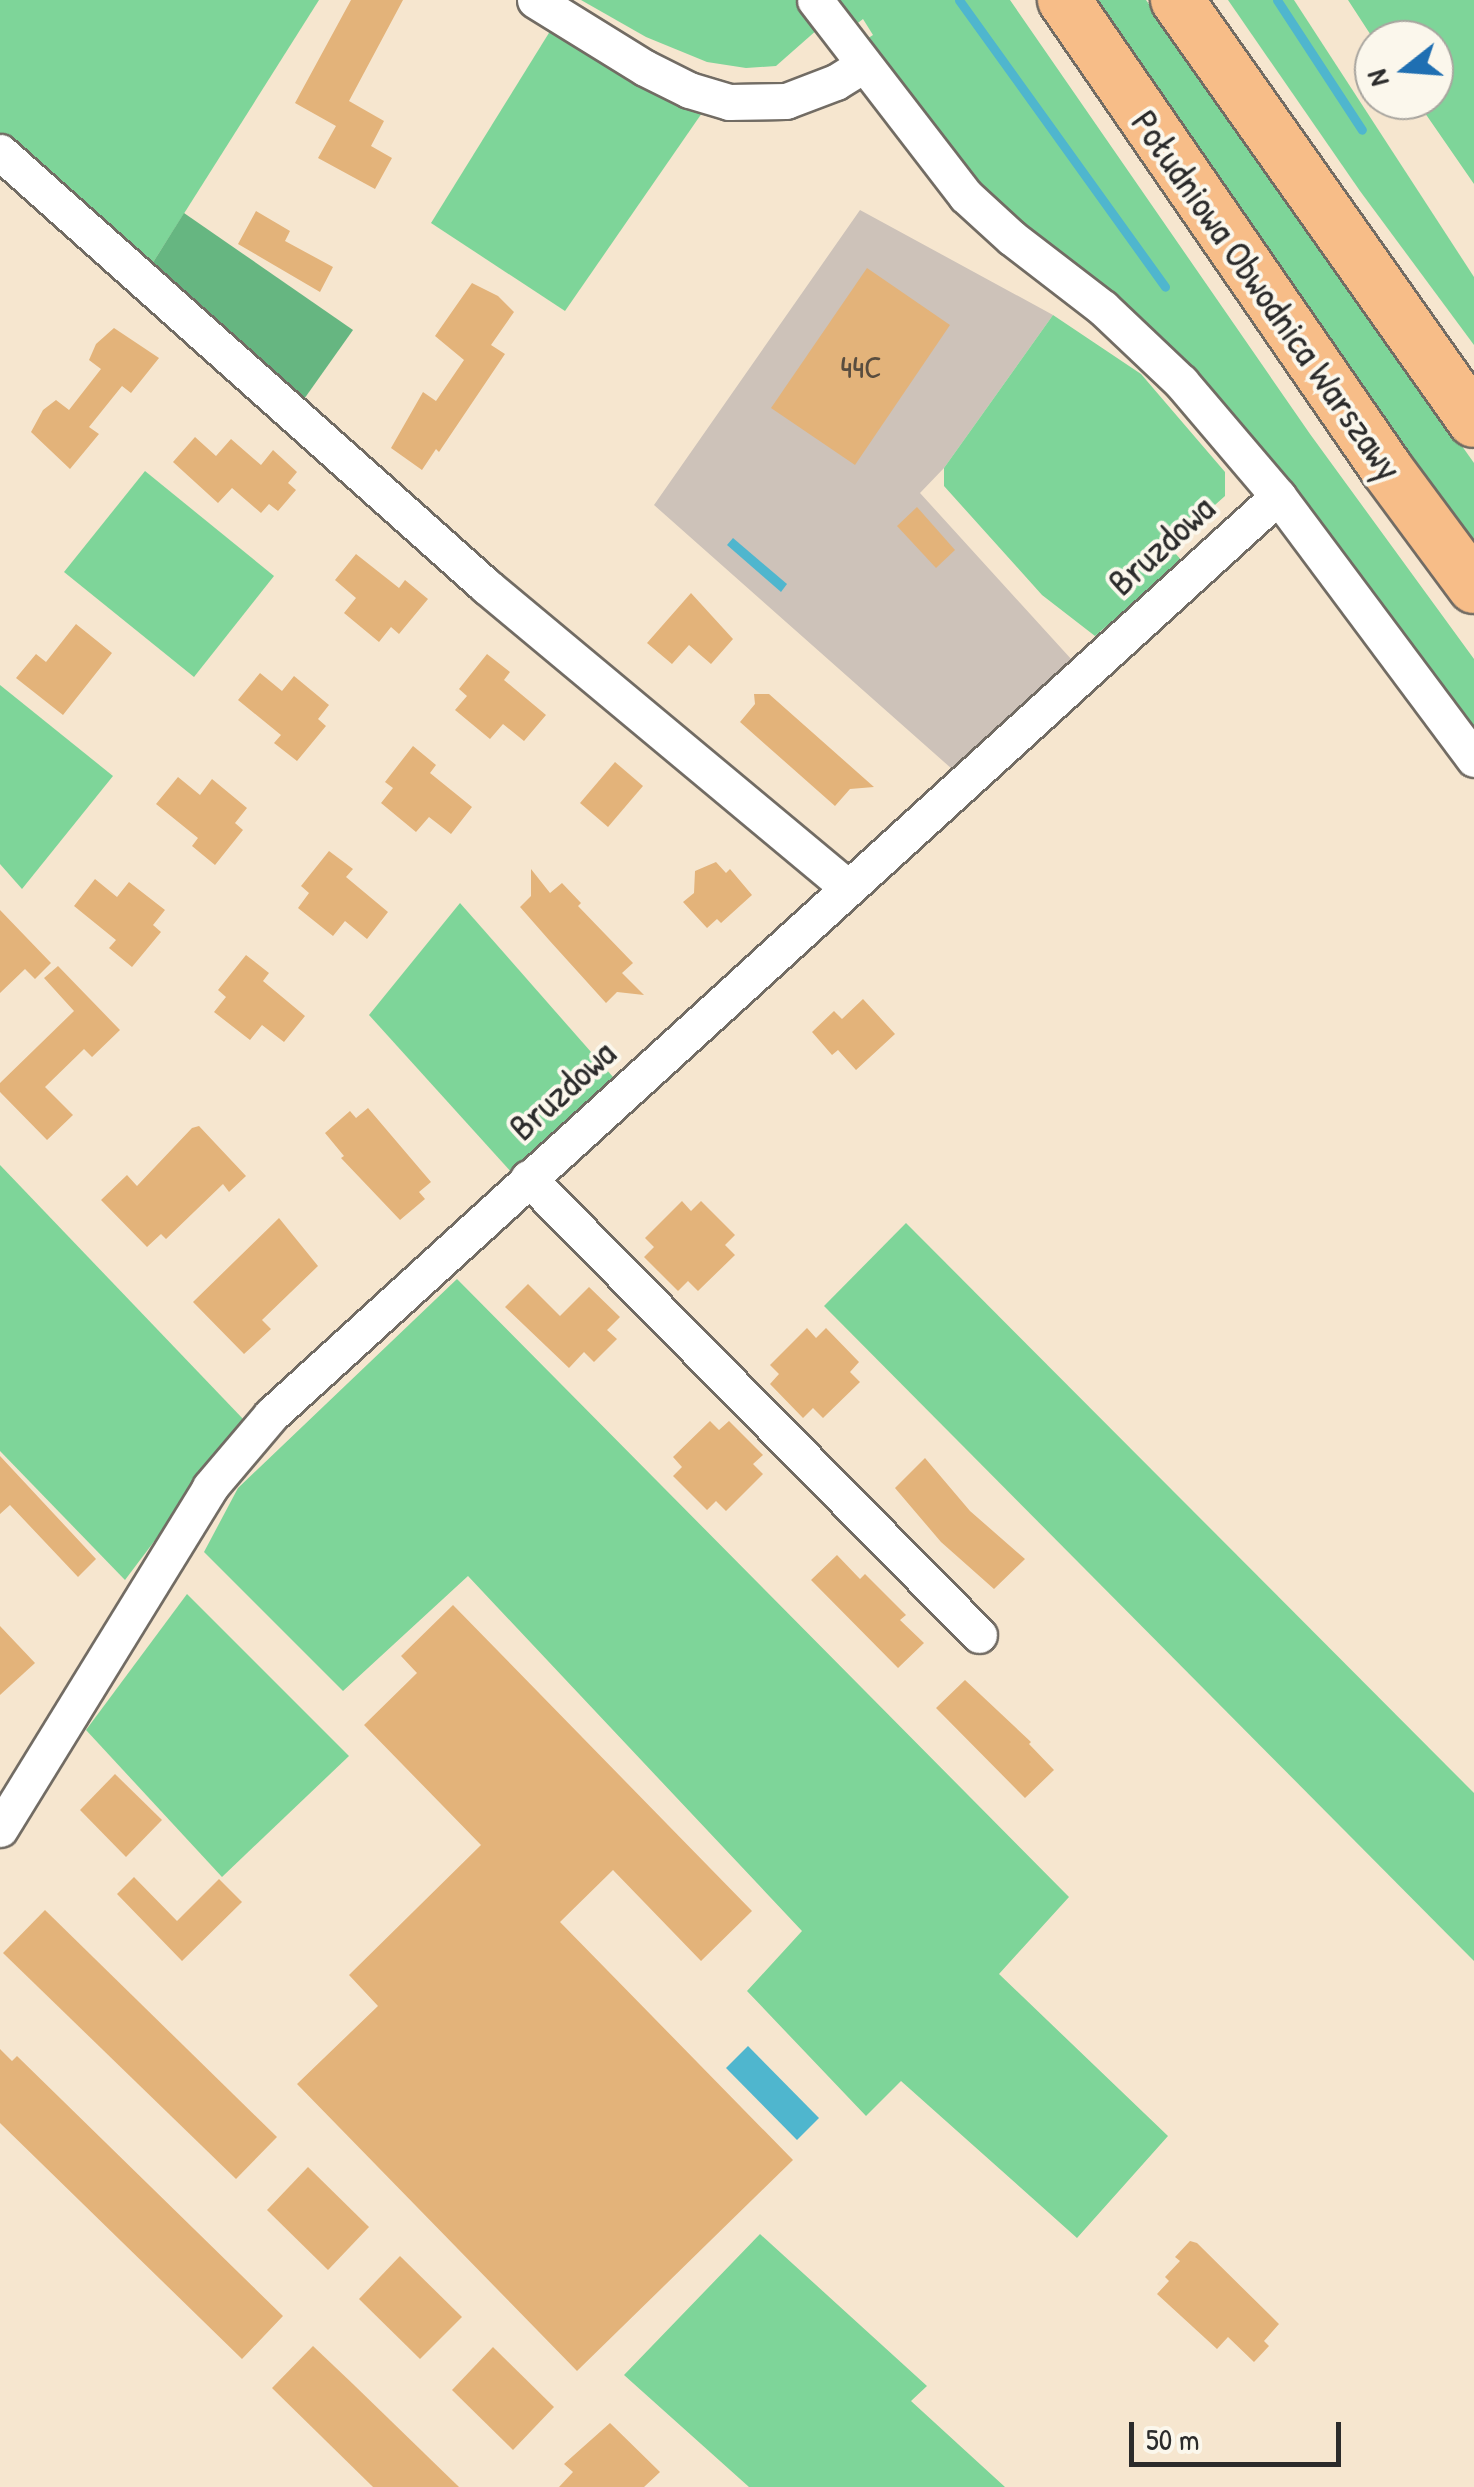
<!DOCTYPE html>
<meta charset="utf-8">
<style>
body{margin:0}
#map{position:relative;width:1474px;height:2487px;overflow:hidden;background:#f6e6cf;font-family:"Patrick Hand",sans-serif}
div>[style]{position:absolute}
.industrial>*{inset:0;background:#cdc2b9}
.green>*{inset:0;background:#7ed599}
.forest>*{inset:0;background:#66b681}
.water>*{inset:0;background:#4fb6ce}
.stream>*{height:9px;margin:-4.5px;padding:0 4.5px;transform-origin:4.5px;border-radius:4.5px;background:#4fb6ce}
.building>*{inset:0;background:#e3b37a}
.roads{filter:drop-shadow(2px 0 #726c64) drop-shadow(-2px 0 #726c64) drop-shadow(0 2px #726c64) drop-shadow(0 -2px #726c64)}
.minor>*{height:35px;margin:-17.5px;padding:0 17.5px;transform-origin:17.5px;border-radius:17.5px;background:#fff}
.highway>*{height:52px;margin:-26px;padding:0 26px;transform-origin:26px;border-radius:26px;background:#f7bd88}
span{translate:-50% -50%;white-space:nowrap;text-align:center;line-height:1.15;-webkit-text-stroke:8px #fbf7ec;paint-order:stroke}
.number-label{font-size:32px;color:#594d3f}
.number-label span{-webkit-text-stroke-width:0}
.street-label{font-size:38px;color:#2b2b2b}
.north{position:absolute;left:1354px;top:20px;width:100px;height:100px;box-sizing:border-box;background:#fbf7ec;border:2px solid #a8a59f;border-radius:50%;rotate:253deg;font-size:28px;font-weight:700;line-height:40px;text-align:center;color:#2b2b2b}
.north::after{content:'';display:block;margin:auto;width:35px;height:45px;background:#1f6fb2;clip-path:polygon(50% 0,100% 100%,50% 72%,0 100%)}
.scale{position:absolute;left:1129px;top:2422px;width:212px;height:45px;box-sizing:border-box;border:5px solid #2b2b2b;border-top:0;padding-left:12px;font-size:30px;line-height:35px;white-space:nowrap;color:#2b2b2b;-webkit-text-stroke:8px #fbf7ec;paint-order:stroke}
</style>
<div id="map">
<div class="industrial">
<i style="clip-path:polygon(860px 210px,1053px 315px,944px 468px,920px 493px,1072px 660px,952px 769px,654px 505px)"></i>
</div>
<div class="green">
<i style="clip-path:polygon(0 0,319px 0,147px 272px,0 139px)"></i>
<i style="clip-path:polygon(581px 0,796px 0,818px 29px,776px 66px,746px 68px,707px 62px,646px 37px)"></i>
<i style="clip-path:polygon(830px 0,1010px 0,1310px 434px,1474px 659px,1474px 740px,1301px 507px,987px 200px,862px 42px,873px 35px,863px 19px,850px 29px)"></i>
<i style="clip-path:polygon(1097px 0,1146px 0,1474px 463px,1474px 546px,1353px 378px)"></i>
<i style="clip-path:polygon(1228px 0,1294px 0,1474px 277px,1474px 345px,1360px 191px)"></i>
<i style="clip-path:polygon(1348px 0,1474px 0,1474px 184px,1416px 100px,1434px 100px,1434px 40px,1374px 40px)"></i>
<i style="clip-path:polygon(552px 28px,702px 113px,565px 311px,431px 223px)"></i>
<i style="clip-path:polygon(1053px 315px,1141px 374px,1225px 472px,1225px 496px,1169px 546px,1182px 561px,1095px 636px,1042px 595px,944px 486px,944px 468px)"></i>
<i style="clip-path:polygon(145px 471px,274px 576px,194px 677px,64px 572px)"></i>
<i style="clip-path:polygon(0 685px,113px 776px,22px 889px,0 864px)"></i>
<i style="clip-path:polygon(460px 903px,613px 1077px,512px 1173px,369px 1015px)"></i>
<i style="clip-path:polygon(0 1165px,245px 1421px,125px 1580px,0 1451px)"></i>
<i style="clip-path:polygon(906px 1223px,1474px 1793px,1474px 1961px,824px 1306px)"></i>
<i style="clip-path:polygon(457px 1279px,1069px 1897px,999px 1974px,1168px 2136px,1077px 2238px,901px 2081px,866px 2116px,747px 1991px,802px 1931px,468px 1576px,343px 1691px,204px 1552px,238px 1488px)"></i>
<i style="clip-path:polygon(187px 1594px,349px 1756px,222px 1877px,86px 1730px)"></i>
<i style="clip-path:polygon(760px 2234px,927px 2386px,911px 2401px,1005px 2487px,749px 2487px,624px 2375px)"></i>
</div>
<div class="forest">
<i style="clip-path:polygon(184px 213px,353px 330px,297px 409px,147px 272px)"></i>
</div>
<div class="water">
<i style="clip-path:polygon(733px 538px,787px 584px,781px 592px,727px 545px)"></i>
<i style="clip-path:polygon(748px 2046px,819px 2118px,797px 2140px,726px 2068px)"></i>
</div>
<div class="stream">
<i style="left:959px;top:0;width:353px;rotate:54.3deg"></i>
<i style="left:1277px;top:0;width:155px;rotate:56.8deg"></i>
</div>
<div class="building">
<i style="clip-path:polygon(351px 0,403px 0,349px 101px,384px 121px,371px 146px,392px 158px,375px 189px,318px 158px,336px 126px,295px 103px)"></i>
<i style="clip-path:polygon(256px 211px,290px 231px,285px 241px,333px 267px,320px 292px,238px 244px)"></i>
<i style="clip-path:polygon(867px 268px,950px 325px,855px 465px,771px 408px)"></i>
<i style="clip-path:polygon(472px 283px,498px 296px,514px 312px,491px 345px,505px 354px,439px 452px,436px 449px,422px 470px,391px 448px,423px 392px,436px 401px,464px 360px,435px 336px)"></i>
<i style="clip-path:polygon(114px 328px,159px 358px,131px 393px,122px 386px,89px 427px,99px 434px,70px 469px,31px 432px,43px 410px,56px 400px,69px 410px,101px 369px,89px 360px,96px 344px)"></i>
<i style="clip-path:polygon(195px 437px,216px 456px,231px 439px,261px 465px,273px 450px,297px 472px,288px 483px,296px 490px,278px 511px,269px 504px,261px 513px,232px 488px,218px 503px,173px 462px)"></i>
<i style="clip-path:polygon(917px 507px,955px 550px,936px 568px,897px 526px)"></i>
<i style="clip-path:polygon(356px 554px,399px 588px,405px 580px,428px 599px,399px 634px,391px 627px,379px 642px,344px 613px,356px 598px,335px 580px)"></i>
<i style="clip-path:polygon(691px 593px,733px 639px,711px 664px,689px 645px,672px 664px,647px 643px)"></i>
<i style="clip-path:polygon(76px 624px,112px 653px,63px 715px,16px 678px,36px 654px,46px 662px)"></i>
<i style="clip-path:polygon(487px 654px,510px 672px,504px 680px,546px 715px,524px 741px,503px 724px,490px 739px,455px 710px,467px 696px,459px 689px)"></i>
<i style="clip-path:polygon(260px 673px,282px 691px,294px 676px,329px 705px,318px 719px,326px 726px,297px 761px,274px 743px,281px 735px,238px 700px)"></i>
<i style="clip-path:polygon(754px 694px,769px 694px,874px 787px,850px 789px,835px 806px,740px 722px,755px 704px)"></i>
<i style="clip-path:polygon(413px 746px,436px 765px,430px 773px,472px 807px,451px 834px,429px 817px,416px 832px,381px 803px,393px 788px,385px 782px)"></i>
<i style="clip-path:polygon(615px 762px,643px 786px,608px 827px,580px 803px)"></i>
<i style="clip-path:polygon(178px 777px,200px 795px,212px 779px,247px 808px,235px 823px,243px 830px,215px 865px,192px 846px,198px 838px,156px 804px)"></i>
<i style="clip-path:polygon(329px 851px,353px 869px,346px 877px,388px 912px,367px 939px,345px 921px,333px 936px,298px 908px,309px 893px,301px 886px)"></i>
<i style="clip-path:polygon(716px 862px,726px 873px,730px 869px,752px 895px,721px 923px,717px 919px,707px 928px,683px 902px,694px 893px,695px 871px)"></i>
<i style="clip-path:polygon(531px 869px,550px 893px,562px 883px,581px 903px,578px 906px,633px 963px,622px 973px,644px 995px,617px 992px,606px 1003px,549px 940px,520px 907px,531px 896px)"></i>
<i style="clip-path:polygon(95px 879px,117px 897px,129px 882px,165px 910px,153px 925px,161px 932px,132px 967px,109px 948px,116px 940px,74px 906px)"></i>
<i style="clip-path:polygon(0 910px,51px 963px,35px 979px,25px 969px,0 993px)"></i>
<i style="clip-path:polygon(246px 955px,269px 973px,263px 981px,305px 1016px,284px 1042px,262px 1025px,250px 1040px,214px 1012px,226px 997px,218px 990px)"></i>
<i style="clip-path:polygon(58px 966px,120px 1030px,92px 1057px,84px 1049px,45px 1087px,73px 1115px,47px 1140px,0 1092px,0 1083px,74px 1011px,44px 978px)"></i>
<i style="clip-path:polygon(863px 999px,895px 1034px,856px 1070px,838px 1050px,832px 1055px,812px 1032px,834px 1011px,842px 1019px)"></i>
<i style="clip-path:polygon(368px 1108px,431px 1182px,419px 1192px,425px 1199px,400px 1220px,341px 1158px,344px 1156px,325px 1133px,350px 1111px,356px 1118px)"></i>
<i style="clip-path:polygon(199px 1126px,246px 1176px,229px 1192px,223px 1184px,166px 1239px,161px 1234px,147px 1247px,101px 1200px,127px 1175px,137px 1186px,192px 1128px)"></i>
<i style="clip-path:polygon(682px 1201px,691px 1211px,701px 1201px,735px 1235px,725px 1245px,735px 1255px,698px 1291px,688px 1281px,678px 1291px,644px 1257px,654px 1247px,645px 1238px)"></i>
<i style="clip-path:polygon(279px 1218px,318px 1266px,262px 1320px,271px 1329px,244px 1354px,193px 1302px)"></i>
<i style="clip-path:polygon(528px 1284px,560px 1316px,589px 1287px,620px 1317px,607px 1330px,617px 1339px,594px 1362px,584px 1352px,569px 1368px,505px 1307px)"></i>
<i style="clip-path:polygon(807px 1328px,816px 1338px,826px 1328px,859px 1362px,850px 1372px,860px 1382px,823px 1418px,813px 1408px,803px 1418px,770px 1384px,779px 1374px,770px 1365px)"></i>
<i style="clip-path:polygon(710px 1421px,719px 1430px,729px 1421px,763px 1455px,753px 1464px,763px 1474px,726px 1511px,716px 1501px,707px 1510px,673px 1476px,682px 1467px,673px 1457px)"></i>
<i style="clip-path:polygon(0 1456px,96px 1559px,78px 1577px,10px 1505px,0 1514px)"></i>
<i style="clip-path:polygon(925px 1458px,970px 1511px,1025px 1559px,994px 1589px,941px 1542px,895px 1488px)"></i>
<i style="clip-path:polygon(837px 1555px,860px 1579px,865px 1574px,906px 1615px,900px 1620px,924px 1643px,898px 1668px,811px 1580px)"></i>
<i style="clip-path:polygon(453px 1605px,752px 1911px,701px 1961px,613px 1870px,560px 1922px,793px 2160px,577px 2371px,297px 2084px,378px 2006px,349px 1975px,481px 1845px,364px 1725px,417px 1673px,401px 1656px)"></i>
<i style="clip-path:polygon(0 1626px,35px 1663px,0 1695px)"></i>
<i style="clip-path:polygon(965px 1680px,1031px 1742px,1029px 1744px,1054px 1770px,1025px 1798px,936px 1708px)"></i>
<i style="clip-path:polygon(115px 1774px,162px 1820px,126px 1857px,80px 1810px)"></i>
<i style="clip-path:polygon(134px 1877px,177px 1921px,219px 1879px,242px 1902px,182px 1961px,117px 1894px)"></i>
<i style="clip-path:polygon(45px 1910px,277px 2137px,236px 2179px,3px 1953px)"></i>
<i style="clip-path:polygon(0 2049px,12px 2061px,17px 2056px,283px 2316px,242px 2359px,0 2123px)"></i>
<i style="clip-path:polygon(308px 2167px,369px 2227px,328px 2270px,267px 2210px)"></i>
<i style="clip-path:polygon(1190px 2241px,1197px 2243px,1279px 2324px,1264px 2341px,1269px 2346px,1254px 2362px,1228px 2337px,1217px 2349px,1157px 2294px,1169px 2281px,1165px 2277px,1180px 2261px,1175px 2257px)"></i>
<i style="clip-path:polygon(400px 2256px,462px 2317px,420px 2359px,359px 2299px)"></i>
<i style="clip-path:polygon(313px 2346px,354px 2385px,459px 2487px,373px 2487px,272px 2388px)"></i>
<i style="clip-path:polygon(493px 2347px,554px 2407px,513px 2450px,452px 2390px)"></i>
<i style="clip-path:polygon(610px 2423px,660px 2472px,644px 2487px,559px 2487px,573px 2472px,564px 2464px)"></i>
</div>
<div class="roads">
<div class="minor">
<i style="left:535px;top:0;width:129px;rotate:31.7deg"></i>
<i style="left:645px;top:68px;width:49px;rotate:26.6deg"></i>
<i style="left:689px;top:90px;width:42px;rotate:16.7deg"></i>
<i style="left:729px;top:102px;width:57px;rotate:-1deg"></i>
<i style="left:786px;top:101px;width:53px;rotate:-20.8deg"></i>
<i style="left:836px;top:82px;width:32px;rotate:-32deg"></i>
<i style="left:815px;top:0;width:247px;rotate:52.4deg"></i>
<i style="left:966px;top:196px;width:62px;rotate:42.4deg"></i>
<i style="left:1012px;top:238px;width:115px;rotate:37.6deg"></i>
<i style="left:1103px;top:308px;width:108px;rotate:43.5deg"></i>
<i style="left:1181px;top:382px;width:150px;rotate:49.6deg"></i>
<i style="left:1278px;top:496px;width:328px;rotate:53.3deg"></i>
<i style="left:0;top:152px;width:652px;rotate:41.76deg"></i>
<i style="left:486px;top:586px;width:471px;rotate:39.8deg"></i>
<i style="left:528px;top:1178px;width:642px;rotate:45.38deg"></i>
<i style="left:0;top:1829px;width:401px;rotate:-58.4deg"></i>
<i style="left:210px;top:1487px;width:94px;rotate:-49.7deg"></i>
<i style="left:271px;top:1415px;width:1363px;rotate:-42.38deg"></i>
</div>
<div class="highway">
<i style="left:1064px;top:0;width:568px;rotate:55.47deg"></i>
<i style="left:1386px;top:468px;width:148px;rotate:53.5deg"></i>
<i style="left:1177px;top:0;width:515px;rotate:54.8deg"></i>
</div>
</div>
<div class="number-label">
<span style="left:861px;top:367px">44C</span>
</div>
<div class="street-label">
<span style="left:1267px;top:295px;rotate:55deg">Południowa Obwodnica Warszawy</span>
<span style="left:1161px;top:545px;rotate:-42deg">Bruzdowa</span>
<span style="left:562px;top:1090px;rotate:-42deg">Bruzdowa</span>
</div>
<div class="north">N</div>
<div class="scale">50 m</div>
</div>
